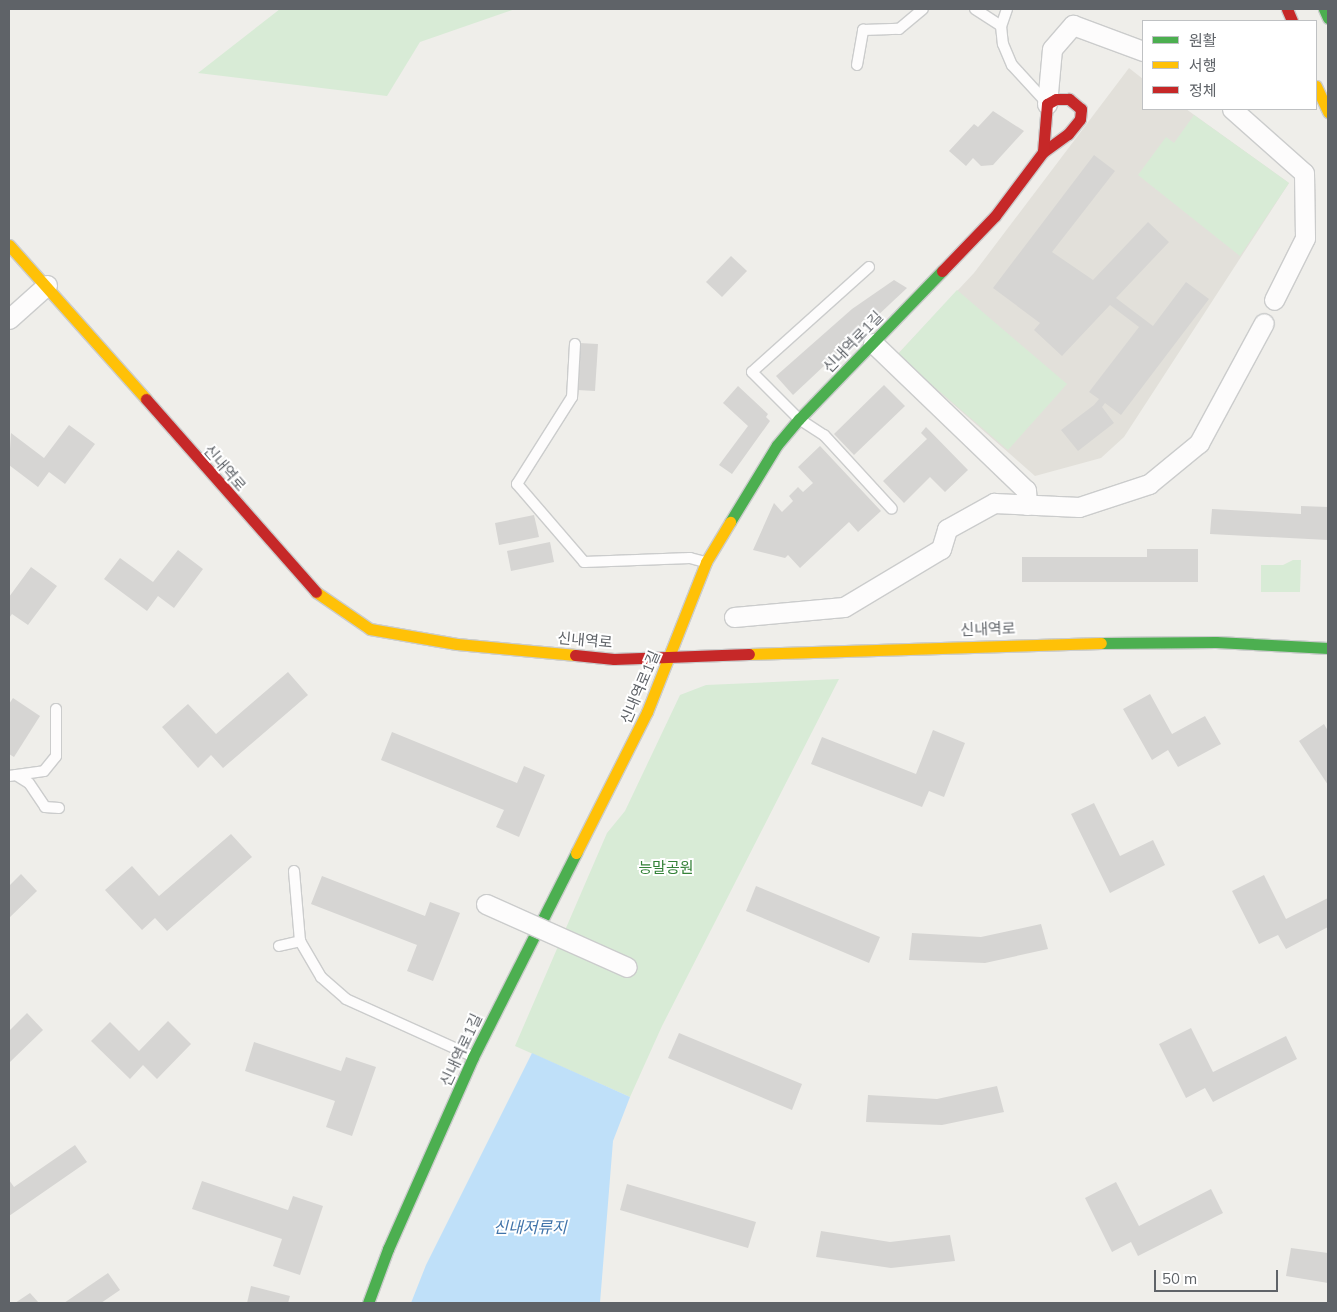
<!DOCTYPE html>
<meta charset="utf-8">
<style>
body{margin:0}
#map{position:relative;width:1337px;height:1312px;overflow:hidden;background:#efeeea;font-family:Mulish,"Noto Sans KR",sans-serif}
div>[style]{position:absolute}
.education>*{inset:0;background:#e2e0da}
.green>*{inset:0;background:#d8ebd6}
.water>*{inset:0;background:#bfe0f9}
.building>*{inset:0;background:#d6d5d3}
.roads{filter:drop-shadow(1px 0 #cbcccc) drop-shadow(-1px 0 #cbcccc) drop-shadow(0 1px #cbcccc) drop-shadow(0 -1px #cbcccc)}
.lane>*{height:10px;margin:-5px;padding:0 5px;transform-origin:5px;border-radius:5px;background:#fdfcfc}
.street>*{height:19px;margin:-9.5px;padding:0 9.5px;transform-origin:9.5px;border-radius:9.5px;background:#fdfcfc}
.fast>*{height:11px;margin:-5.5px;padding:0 5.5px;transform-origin:5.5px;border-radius:5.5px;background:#4caf50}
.slow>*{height:11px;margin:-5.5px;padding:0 5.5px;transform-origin:5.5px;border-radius:5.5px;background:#ffc107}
.jam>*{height:11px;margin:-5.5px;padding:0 5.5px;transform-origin:5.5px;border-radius:5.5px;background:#c62828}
.bridges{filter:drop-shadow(1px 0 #cbcccc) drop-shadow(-1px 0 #cbcccc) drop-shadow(0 1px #cbcccc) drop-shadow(0 -1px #cbcccc)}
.street-bridge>*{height:19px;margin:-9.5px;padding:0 9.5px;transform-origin:9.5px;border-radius:9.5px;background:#fdfcfc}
span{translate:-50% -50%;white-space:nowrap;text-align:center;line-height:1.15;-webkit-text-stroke:4px #fff;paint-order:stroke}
.street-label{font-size:15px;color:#5f6368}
.park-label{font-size:15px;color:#348238}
.water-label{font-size:16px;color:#4174aa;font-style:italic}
.frame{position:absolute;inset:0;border:10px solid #5f6368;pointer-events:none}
.legend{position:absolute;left:1142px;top:20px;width:175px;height:90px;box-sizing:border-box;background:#fff;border:1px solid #bfc1c3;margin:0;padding:6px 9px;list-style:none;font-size:15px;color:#5f6368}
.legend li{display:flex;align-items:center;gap:10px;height:25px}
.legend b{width:25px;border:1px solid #bfc1c3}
.scale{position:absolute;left:1154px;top:1270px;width:124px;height:22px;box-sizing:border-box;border:2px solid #5f6368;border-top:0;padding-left:6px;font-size:15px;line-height:18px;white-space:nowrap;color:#5f6368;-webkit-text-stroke:4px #fff;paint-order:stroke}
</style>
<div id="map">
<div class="education">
<i style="clip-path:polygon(1129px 68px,1143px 79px,1143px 109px,1186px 109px,1289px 183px,1124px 437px,1101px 458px,1035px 476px,897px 355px,974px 273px)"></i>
</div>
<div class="green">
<i style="clip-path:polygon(280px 9px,515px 9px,420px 42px,387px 96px,198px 73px)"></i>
<i style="clip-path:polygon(1194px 115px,1289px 183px,1240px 256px,1138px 175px,1166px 137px,1174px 143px)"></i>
<i style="clip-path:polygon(957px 290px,1067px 384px,1008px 450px,897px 355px)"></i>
<i style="clip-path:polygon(1293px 560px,1301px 560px,1300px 592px,1261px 592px,1261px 565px,1283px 565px)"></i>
<i style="clip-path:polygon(839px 679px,662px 1026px,630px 1097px,515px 1046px,607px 833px,625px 811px,680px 695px,706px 685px)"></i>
</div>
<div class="water">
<i style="clip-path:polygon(532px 1053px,630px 1097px,613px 1141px,600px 1303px,411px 1303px,426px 1265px)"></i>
</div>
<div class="building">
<i style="clip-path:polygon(993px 111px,1024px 131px,993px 165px,981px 166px,973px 158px,966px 166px,949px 151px,974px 124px,978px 127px)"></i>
<i style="clip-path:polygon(1094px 155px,1115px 171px,1052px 252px,1093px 280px,1148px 222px,1169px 242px,1116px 298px,1153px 326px,1186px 282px,1209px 299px,1121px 415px,1105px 403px,1102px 407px,1114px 423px,1078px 451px,1061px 430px,1094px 405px,1099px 399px,1089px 392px,1139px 327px,1110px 305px,1062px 356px,1034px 330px,1040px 323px,993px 288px)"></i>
<i style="clip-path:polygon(731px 256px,747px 271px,722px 297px,706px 282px)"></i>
<i style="clip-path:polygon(894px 280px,907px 288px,793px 395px,776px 376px,852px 309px)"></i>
<i style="clip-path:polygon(579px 343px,598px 344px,595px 391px,577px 390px)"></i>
<i style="clip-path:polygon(884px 385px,905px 406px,854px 455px,834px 434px)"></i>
<i style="clip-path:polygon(738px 386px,768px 414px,766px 417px,770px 421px,732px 474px,719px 465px,748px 426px,723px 403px)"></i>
<i style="clip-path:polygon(69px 425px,95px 444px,65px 484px,49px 472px,38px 487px,9px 465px,11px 433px,44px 458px)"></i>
<i style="clip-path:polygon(926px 427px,968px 470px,945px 492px,930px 477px,904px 503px,883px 481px,927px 439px,921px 433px)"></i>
<i style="clip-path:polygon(820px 446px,881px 511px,858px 532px,849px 522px,800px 568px,788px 555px,785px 558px,753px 550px,774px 503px,782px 512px,793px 501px,789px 496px,798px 487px,803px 492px,813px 483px,798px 467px)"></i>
<i style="clip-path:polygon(1301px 506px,1328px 507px,1328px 540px,1210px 534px,1212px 509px,1301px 514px)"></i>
<i style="clip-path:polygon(534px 515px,539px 537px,499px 545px,495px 523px)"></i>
<i style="clip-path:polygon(550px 542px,554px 562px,511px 571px,507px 551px)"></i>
<i style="clip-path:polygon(1147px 549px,1198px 549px,1198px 582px,1022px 582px,1022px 557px,1147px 557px)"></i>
<i style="clip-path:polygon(178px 550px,203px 569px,174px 608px,158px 596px,147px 611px,104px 579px,120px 558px,153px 582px)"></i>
<i style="clip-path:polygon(31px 567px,57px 586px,28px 625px,12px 614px,9px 618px,9px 597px)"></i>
<i style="clip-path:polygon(288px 672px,308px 695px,223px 768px,211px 755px,198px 768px,162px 727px,188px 704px,216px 734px)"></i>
<i style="clip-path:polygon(1150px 694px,1172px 734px,1205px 716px,1221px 744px,1178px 767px,1168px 750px,1152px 760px,1123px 709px)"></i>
<i style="clip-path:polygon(13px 698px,40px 716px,14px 757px,9px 754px,9px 704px)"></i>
<i style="clip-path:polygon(1324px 724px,1328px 731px,1328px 785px,1299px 741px)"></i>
<i style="clip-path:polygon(933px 730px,965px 743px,944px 797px,929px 791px,922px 807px,811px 764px,822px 737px,916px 774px)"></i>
<i style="clip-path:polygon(392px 732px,517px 783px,524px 766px,545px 775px,519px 837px,496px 827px,504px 810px,381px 760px)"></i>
<i style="clip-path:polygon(1094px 803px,1120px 856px,1153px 840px,1165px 865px,1110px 893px,1071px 814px)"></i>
<i style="clip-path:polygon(231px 834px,252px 857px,167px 931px,155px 918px,142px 930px,105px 890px,132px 866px,159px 896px)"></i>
<i style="clip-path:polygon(21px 874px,37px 891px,9px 918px,9px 886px)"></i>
<i style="clip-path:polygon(1264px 875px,1286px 919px,1328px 898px,1328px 927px,1286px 949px,1278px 935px,1259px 944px,1232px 891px)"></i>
<i style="clip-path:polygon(322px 876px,425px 916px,430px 902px,460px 913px,433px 981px,407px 971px,417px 945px,311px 904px)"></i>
<i style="clip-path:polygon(756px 886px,880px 937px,869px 963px,746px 911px)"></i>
<i style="clip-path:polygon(1041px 924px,1048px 949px,985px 963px,909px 960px,912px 933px,981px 937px)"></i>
<i style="clip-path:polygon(27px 1013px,43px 1030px,9px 1063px,9px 1031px)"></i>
<i style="clip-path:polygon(168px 1021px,191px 1044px,157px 1079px,143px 1065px,130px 1079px,91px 1041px,110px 1022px,139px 1051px)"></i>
<i style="clip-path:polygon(1191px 1028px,1213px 1072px,1286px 1036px,1297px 1059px,1213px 1102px,1205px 1088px,1186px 1098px,1159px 1044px)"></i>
<i style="clip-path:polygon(679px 1033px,802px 1084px,792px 1110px,668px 1058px)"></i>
<i style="clip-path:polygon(254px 1042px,341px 1071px,346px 1057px,376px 1067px,352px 1136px,326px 1127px,335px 1101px,245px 1071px)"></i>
<i style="clip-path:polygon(997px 1086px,1004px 1112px,942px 1125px,866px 1122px,868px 1095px,937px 1099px)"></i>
<i style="clip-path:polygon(75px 1145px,87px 1162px,9px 1216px,9px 1180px,14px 1187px)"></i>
<i style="clip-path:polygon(202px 1181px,288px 1210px,293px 1196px,323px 1206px,300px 1275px,273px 1266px,282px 1239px,192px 1209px)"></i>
<i style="clip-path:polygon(1116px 1182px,1139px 1226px,1211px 1189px,1223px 1213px,1138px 1256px,1131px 1242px,1112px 1252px,1085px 1198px)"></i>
<i style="clip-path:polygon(627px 1184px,756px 1222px,748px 1248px,620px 1210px)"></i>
<i style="clip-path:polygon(821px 1231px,890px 1242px,950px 1235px,955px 1261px,891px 1268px,816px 1257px)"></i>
<i style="clip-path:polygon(1291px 1248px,1328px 1253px,1328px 1283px,1286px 1276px)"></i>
<i style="clip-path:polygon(108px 1273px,120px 1290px,101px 1303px,64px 1303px)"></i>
<i style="clip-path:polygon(251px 1286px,290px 1296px,288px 1303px,247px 1303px)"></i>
<i style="clip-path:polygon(30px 1293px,39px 1303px,15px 1303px)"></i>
</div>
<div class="roads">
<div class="lane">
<i style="left:975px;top:9px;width:31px;rotate:33deg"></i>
<i style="left:1007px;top:9px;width:18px;rotate:109deg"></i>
<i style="left:1001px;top:26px;width:18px;rotate:84deg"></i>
<i style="left:1003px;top:44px;width:23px;rotate:67deg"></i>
<i style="left:1012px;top:65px;width:52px;rotate:47.4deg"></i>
<i style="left:857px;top:65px;width:36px;rotate:-80deg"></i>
<i style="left:863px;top:30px;width:36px;rotate:-2deg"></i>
<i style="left:899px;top:29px;width:31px;rotate:-40deg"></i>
<i style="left:869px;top:267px;width:157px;rotate:138.1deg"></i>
<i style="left:752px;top:372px;width:66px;rotate:45deg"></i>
<i style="left:799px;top:419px;width:30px;rotate:33deg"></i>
<i style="left:824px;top:435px;width:100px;rotate:47.4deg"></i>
<i style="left:575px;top:344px;width:53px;rotate:93.2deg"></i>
<i style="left:572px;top:397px;width:103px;rotate:122.3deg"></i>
<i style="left:517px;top:484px;width:103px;rotate:49.3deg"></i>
<i style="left:584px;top:562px;width:106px;rotate:-2.2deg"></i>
<i style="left:690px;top:558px;width:16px;rotate:15deg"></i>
<i style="left:16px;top:775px;width:15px;rotate:32deg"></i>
<i style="left:29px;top:783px;width:29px;rotate:56deg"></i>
<i style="left:45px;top:807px;width:14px;rotate:4deg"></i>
<i style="left:9px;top:776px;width:35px;rotate:-8deg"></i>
<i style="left:44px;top:771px;width:19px;rotate:-51deg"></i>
<i style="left:56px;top:756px;width:47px;rotate:-90deg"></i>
<i style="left:294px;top:871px;width:70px;rotate:85.1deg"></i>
<i style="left:300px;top:941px;width:42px;rotate:59.7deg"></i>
<i style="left:321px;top:977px;width:33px;rotate:41deg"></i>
<i style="left:346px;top:999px;width:138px;rotate:24.3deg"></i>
<i style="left:279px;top:946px;width:22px;rotate:-13deg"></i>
</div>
<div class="street">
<i style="left:1047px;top:104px;width:55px;rotate:-84.8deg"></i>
<i style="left:1052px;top:49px;width:32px;rotate:-49deg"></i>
<i style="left:1073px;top:25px;width:75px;rotate:20.4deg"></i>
<i style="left:1232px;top:109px;width:96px;rotate:41.6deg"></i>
<i style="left:1304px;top:173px;width:65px;rotate:89.1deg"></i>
<i style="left:1305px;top:238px;width:69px;rotate:116.6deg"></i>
<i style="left:9px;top:319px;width:51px;rotate:-41.8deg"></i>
<i style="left:873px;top:343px;width:212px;rotate:43.9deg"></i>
<i style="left:1026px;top:490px;width:15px;rotate:86deg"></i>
<i style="left:734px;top:617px;width:110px;rotate:-5.2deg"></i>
<i style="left:844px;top:607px;width:113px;rotate:-30.9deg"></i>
<i style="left:941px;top:549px;width:21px;rotate:-73deg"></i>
<i style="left:947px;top:529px;width:54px;rotate:-29deg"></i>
<i style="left:994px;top:503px;width:85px;rotate:2.7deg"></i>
<i style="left:1079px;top:507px;width:74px;rotate:-18.2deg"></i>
<i style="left:1149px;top:484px;width:65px;rotate:-39.4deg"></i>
<i style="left:1199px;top:443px;width:136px;rotate:-61.6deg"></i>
</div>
<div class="fast">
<i style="left:1324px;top:9px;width:10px;rotate:66deg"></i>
<i style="left:730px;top:522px;width:90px;rotate:-58.6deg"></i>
<i style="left:777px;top:445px;width:34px;rotate:-50deg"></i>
<i style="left:799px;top:419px;width:206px;rotate:-46deg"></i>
<i style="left:1101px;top:643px;width:115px;rotate:-0.5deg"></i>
<i style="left:1216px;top:642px;width:112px;rotate:3.1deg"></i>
<i style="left:368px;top:1303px;width:58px;rotate:-69.7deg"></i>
<i style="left:388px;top:1249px;width:210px;rotate:-66.1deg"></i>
<i style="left:473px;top:1057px;width:229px;rotate:-63.2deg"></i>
</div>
<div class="slow">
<i style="left:1316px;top:86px;width:29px;rotate:65deg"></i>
<i style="left:9px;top:245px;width:206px;rotate:48.3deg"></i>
<i style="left:316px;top:592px;width:65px;rotate:34.4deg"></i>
<i style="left:370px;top:629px;width:88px;rotate:9.8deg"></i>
<i style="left:457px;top:644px;width:119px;rotate:5.3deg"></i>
<i style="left:749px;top:654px;width:352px;rotate:-1.8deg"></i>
<i style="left:576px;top:853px;width:158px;rotate:-63.3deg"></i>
<i style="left:647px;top:712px;width:161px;rotate:-68.5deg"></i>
<i style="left:706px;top:562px;width:47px;rotate:-59deg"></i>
</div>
<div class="jam">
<i style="left:1287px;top:9px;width:13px;rotate:67deg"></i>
<i style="left:942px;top:271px;width:76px;rotate:-46.1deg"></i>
<i style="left:995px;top:216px;width:80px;rotate:-53.1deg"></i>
<i style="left:1043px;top:152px;width:31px;rotate:-36deg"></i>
<i style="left:1068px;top:134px;width:19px;rotate:-51deg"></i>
<i style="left:1080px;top:119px;width:10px;rotate:-84deg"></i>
<i style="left:1081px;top:109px;width:16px;rotate:-140deg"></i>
<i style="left:1069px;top:99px;width:13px;rotate:180deg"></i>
<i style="left:1056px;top:99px;width:10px;rotate:151deg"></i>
<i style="left:1047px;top:104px;width:48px;rotate:94.8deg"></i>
<i style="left:146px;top:399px;width:257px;rotate:48.6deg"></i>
<i style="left:575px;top:655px;width:39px;rotate:6deg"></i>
<i style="left:614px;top:659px;width:135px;rotate:-2.1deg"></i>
</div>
</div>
<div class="bridges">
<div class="street-bridge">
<i style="left:486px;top:904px;width:154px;rotate:24.1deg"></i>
</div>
</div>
<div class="street-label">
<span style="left:853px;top:342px;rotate:-46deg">신내역로1길</span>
<span style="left:225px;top:468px;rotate:49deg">신내역로</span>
<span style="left:988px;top:629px;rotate:-2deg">신내역로</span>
<span style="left:585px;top:640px;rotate:5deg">신내역로</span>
<span style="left:640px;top:687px;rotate:-67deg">신내역로1길</span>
<span style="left:461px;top:1050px;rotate:-65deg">신내역로1길</span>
</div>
<div class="park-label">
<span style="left:666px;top:868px">능말공원</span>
</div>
<div class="water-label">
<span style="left:530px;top:1227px">신내저류지</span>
</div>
<div class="frame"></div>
<ul class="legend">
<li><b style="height:6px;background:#4caf50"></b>원활</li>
<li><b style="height:6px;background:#ffc107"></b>서행</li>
<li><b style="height:6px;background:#c62828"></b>정체</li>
</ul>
<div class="scale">50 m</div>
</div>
